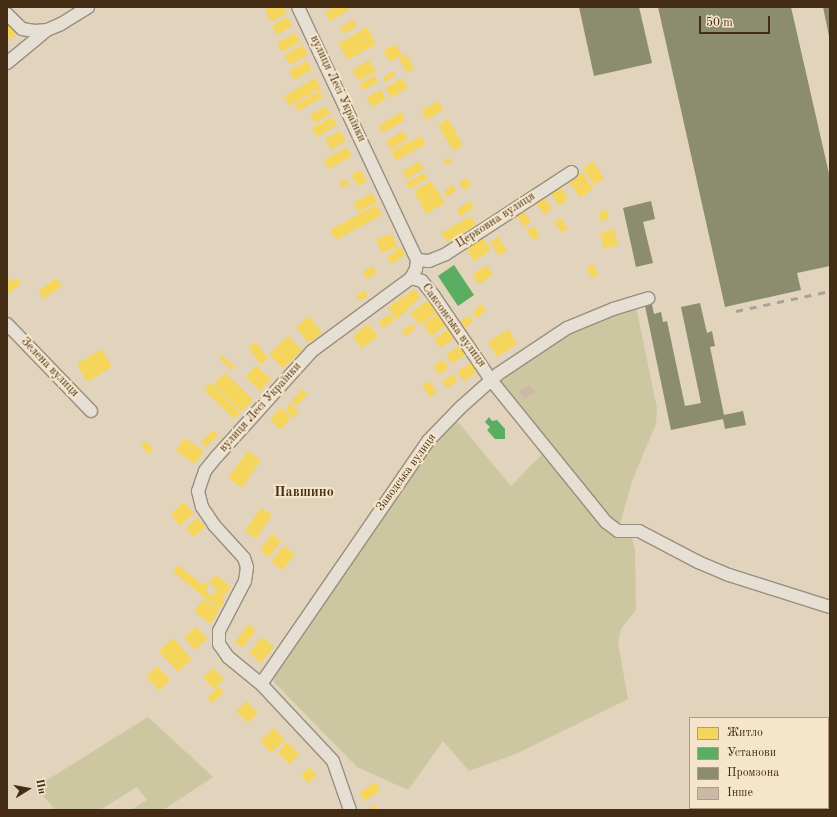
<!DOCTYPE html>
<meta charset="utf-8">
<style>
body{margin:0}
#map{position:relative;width:837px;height:817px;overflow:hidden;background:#e1d3bc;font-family:"Old Standard TT",serif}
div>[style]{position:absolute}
.green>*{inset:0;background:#ccc7a0}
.homes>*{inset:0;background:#f6d55c}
.public>*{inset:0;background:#5aae61}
.industry>*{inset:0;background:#8c8c6e}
.building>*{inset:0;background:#cbb8a6}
.roads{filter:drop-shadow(1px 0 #998e7e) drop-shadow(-1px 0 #998e7e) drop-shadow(0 1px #998e7e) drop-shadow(0 -1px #998e7e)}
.minor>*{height:12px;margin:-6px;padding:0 6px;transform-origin:6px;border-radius:6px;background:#e6dfd4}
.rail>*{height:3px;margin-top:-1.5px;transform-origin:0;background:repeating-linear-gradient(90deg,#a9a297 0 7px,transparent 0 14px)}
span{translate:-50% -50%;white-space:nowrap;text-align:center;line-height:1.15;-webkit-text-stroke:4px #f5e5ca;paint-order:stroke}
.street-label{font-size:12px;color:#442d14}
.quarter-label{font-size:14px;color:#442d14;font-weight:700}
.frame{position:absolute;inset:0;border:8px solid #442d14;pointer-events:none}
.legend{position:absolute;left:689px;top:717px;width:140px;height:92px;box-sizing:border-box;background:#f5e5ca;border:1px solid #ae9b81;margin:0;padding:5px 7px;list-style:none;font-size:12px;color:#442d14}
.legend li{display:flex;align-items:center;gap:8px;height:20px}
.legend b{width:20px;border:1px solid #ae9b81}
.north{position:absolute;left:8px;top:769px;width:40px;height:40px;-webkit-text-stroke:3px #f5e5ca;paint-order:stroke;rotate:79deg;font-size:11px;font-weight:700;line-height:16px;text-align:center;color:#442d14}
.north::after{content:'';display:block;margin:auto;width:14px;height:18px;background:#442d14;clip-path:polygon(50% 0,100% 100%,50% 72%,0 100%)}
.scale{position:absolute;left:699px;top:16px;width:71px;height:18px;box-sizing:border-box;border:2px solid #442d14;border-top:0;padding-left:5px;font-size:12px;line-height:14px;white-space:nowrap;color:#442d14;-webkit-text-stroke:3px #f5e5ca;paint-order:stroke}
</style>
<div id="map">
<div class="green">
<i style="clip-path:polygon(635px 302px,657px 408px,656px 424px,632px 481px,618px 531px,630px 529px,635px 550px,636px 610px,621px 629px,618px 642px,628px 699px,518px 753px,469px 771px,443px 741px,408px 790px,357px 767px,274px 682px,271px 669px,453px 416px,511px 486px,547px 449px,491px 380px,533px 349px)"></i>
<i style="clip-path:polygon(148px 717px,213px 777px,163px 810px,131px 810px,147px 800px,137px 787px,100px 810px,55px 810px,36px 787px)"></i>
</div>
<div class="homes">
<i style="clip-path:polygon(270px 7px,283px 7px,287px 13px,271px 22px,265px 10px)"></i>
<i style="clip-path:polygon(334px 7px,347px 7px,349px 10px,330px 21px,325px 12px)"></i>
<i style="clip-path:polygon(287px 17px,292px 26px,277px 35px,272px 26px)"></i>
<i style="clip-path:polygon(353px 20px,357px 26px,344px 34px,340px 27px)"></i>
<i style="clip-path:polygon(7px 21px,16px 35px,7px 41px)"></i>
<i style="clip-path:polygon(367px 27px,376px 44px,348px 60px,338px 44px)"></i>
<i style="clip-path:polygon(295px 33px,300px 42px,282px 52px,277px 43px)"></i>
<i style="clip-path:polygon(396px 44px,402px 55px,390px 62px,383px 51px)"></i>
<i style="clip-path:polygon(303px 45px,308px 55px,290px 65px,284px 55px)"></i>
<i style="clip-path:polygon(406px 54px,414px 68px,407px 73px,399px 59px)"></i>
<i style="clip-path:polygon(369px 60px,376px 71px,359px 81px,352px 70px)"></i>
<i style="clip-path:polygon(307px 61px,312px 70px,294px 80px,289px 71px)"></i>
<i style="clip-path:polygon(393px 71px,396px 75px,385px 82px,383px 78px)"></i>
<i style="clip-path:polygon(374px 75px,378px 82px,363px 90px,360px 84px)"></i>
<i style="clip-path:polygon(315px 78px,321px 88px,289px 106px,284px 96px)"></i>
<i style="clip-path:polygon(402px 78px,408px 88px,391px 98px,385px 88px)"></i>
<i style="clip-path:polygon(381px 89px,386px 99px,372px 107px,366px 98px)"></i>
<i style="clip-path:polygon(320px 91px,323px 97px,298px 111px,295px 105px)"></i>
<i style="clip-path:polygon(438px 101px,443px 110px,427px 120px,421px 111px)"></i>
<i style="clip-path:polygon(326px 106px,330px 114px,315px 123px,310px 115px)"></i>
<i style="clip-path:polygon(401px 112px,405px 120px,383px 133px,378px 126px)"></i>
<i style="clip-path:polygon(332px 117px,337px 125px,317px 137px,312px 128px)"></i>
<i style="clip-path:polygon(448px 119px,463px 145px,453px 151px,438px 125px)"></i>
<i style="clip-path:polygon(340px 131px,346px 141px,331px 150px,325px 139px)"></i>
<i style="clip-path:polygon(403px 131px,408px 139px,391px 149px,386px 141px)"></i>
<i style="clip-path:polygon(421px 136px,426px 144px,396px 161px,391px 151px)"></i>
<i style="clip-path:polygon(347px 147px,352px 156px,329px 169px,324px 160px)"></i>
<i style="clip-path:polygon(449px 157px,452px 162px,446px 165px,443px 160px)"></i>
<i style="clip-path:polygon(419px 161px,424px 169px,406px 179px,402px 172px)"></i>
<i style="clip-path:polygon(593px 161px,604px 178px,594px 185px,583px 168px)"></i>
<i style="clip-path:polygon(360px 170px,367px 181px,358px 186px,351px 175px)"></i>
<i style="clip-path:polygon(582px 172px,593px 189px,580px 198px,569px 181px)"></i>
<i style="clip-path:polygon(424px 173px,428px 178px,409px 189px,406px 183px)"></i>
<i style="clip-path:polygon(467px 178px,471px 186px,464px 190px,459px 183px)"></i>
<i style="clip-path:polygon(347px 179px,350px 184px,342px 188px,339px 183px)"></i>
<i style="clip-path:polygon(431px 181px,445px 203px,426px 214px,414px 191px)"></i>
<i style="clip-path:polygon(559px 184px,568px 199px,559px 206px,549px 191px)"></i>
<i style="clip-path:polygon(453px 185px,456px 191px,447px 197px,444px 191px)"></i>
<i style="clip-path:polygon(372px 193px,377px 202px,358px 212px,353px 203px)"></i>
<i style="clip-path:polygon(543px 195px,552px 209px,544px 215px,534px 200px)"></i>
<i style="clip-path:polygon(470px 201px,474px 208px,461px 216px,457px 209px)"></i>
<i style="clip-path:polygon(376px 205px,382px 215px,336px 240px,330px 230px)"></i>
<i style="clip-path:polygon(523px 210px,531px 222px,524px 227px,516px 215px)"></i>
<i style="clip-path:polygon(607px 210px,609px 219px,600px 221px,599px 212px)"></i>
<i style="clip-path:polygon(471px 216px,476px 225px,447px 242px,441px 233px)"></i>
<i style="clip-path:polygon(561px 218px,568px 228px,561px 232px,554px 222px)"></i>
<i style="clip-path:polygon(534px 226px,540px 236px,533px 240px,527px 231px)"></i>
<i style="clip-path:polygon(614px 229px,618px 245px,604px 249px,600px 233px)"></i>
<i style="clip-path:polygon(392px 234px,397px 247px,382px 253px,376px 239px)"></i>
<i style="clip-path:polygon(482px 236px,491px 250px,474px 261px,465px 247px)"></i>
<i style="clip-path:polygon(498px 237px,507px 250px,499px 256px,490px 242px)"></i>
<i style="clip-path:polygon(400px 247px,405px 255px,391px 264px,387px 257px)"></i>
<i style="clip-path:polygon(594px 264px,598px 275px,591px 278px,587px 267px)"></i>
<i style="clip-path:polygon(487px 265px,493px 275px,479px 284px,472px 275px)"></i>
<i style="clip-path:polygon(372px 266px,377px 273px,367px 279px,363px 272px)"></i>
<i style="clip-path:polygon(8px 277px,11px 282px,17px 278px,21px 284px,7px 294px)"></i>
<i style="clip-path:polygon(56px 278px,62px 286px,44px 299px,38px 291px)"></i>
<i style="clip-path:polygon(415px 289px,420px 297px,397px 320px,388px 307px)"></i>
<i style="clip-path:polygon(364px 290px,368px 296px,360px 301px,356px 296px)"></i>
<i style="clip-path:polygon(429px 300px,437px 312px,419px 325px,410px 313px)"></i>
<i style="clip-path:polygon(481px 304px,486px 310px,477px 318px,472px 312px)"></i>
<i style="clip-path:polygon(390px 314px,394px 321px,383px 328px,379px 321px)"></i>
<i style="clip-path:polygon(438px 314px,446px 326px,431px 336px,423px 324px)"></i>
<i style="clip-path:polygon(469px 315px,473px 321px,465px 328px,460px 322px)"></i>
<i style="clip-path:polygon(309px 316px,322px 333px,309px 343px,296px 327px)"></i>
<i style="clip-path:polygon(368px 324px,378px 336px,361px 349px,353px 336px)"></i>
<i style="clip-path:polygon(412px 324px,416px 329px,405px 336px,402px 331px)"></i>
<i style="clip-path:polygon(448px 329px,454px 339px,440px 348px,434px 339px)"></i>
<i style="clip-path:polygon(508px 329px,517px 344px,497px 357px,488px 342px)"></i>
<i style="clip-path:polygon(288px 336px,302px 350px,283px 368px,269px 354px)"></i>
<i style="clip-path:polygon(256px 342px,268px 359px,260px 364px,248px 347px)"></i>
<i style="clip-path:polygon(462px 344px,468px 353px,452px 364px,446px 355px)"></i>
<i style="clip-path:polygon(102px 349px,112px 367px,87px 382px,77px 364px)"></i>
<i style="clip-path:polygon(222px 355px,235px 367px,231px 370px,219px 358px)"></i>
<i style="clip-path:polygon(443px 359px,449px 368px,439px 375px,433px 366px)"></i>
<i style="clip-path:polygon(473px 361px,480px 370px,464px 381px,457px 372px)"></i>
<i style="clip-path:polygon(256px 365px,271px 379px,260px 391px,245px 377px)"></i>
<i style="clip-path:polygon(225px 373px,253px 400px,241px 412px,213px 385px)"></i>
<i style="clip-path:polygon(453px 374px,457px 381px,447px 389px,442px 381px)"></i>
<i style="clip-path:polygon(429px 381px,437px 392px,430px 397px,422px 386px)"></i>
<i style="clip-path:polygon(210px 383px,240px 413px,234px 419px,204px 390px)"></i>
<i style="clip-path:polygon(302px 389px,308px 394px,297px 406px,291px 401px)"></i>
<i style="clip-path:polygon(290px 404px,299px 412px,294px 418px,285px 410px)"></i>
<i style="clip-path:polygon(280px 408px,291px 417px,281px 430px,270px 420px)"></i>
<i style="clip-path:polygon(213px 430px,218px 435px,206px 447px,201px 442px)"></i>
<i style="clip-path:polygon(184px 438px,204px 451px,195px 464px,176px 451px)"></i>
<i style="clip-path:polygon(146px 441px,154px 449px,149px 454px,141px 446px)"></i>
<i style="clip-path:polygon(248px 451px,261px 460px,242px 488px,228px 478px)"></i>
<i style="clip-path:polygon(183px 502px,194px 513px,180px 526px,171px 514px)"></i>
<i style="clip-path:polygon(261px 508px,272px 515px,256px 539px,245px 531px)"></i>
<i style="clip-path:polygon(197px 518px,205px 527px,194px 537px,186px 528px)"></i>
<i style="clip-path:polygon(272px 534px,281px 541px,269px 557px,260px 550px)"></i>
<i style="clip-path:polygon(284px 546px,295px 555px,282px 570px,271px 561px)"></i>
<i style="clip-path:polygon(178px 565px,203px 585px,205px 582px,209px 586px,206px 591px,212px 596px,217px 589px,209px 582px,216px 575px,231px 587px,221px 599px,225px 602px,219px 609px,173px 572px)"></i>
<i style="clip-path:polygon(203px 599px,219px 610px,211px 624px,194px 612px)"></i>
<i style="clip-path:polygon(249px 624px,256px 630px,243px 648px,235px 642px)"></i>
<i style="clip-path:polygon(196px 627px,207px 639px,195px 650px,184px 638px)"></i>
<i style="clip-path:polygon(262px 637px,274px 647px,261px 663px,249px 653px)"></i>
<i style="clip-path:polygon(173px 638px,192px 659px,178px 672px,159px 651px)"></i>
<i style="clip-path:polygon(157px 666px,170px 680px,159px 691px,146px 677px)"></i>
<i style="clip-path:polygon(213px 668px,224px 679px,214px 689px,203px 677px)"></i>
<i style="clip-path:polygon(218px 687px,224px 692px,212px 703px,207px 698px)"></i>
<i style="clip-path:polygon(247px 701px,258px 713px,248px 723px,236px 711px)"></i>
<i style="clip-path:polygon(274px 728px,285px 740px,271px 753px,260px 741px)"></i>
<i style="clip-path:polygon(287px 742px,299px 755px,289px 764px,278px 752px)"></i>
<i style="clip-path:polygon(309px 767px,317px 775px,308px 783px,301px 775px)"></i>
<i style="clip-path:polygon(375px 782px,381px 790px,365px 801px,359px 793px)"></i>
<i style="clip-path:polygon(376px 805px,379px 810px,367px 810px)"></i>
</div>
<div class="public">
<i style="clip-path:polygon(454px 265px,474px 295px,458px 306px,438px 276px)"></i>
<i style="clip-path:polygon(489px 417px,492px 421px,497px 420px,505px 429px,505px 439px,495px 439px,487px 430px,490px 427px,485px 422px)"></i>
</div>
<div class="industry">
<i style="clip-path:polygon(579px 7px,639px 7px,652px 63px,594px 76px)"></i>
<i style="clip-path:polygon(658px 7px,791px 7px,830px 178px,830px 266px,797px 273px,801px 290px,725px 307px)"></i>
<i style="clip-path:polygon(823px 7px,830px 7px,830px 36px,829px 36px)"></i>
<i style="clip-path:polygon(651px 201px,655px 219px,643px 222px,653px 263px,636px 267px,623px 208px)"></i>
<i style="clip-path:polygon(651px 300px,654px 314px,661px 312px,663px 322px,667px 321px,685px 406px,701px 403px,681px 307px,700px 303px,707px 333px,712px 331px,715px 346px,710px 347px,724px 415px,743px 411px,746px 425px,725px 429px,723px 419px,671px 430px,644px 301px)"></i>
</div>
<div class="building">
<i style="clip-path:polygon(530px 385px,535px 392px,524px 399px,519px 391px)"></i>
</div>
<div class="roads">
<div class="minor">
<i style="left:298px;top:7px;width:280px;rotate:64.8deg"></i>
<i style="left:417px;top:260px;width:9px;rotate:96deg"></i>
<i style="left:416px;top:269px;width:10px;rotate:119deg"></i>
<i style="left:411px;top:278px;width:123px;rotate:143.6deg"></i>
<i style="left:312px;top:351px;width:142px;rotate:132.1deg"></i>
<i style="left:217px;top:456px;width:19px;rotate:129deg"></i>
<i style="left:205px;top:471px;width:21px;rotate:109deg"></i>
<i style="left:198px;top:491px;width:16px;rotate:76deg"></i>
<i style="left:202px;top:507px;width:22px;rotate:56deg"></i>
<i style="left:214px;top:525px;width:45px;rotate:47.7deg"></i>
<i style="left:244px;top:558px;width:9px;rotate:72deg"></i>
<i style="left:247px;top:567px;width:14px;rotate:98deg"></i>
<i style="left:245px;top:581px;width:56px;rotate:117.5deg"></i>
<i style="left:219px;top:631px;width:13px;rotate:90deg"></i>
<i style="left:219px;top:644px;width:16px;rotate:55deg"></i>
<i style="left:228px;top:657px;width:43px;rotate:39.3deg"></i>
<i style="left:261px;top:684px;width:105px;rotate:46.9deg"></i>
<i style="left:333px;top:761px;width:52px;rotate:70.9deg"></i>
<i style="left:7px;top:14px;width:21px;rotate:45deg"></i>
<i style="left:22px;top:29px;width:13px;rotate:9deg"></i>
<i style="left:35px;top:31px;width:12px;rotate:-5deg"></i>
<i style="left:47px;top:30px;width:15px;rotate:-23deg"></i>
<i style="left:61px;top:24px;width:32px;rotate:-32deg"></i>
<i style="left:7px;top:63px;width:52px;rotate:-39.5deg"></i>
<i style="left:417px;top:260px;width:12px;rotate:5deg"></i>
<i style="left:429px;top:261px;width:18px;rotate:-22deg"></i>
<i style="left:446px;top:254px;width:150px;rotate:-33.1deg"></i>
<i style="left:411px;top:278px;width:11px;rotate:15deg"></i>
<i style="left:422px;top:281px;width:19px;rotate:51deg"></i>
<i style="left:434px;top:296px;width:102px;rotate:55.8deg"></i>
<i style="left:491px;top:380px;width:183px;rotate:51deg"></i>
<i style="left:606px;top:522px;width:15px;rotate:37deg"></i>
<i style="left:618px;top:531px;width:21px"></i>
<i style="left:639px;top:531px;width:67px;rotate:27.7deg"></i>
<i style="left:698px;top:562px;width:34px;rotate:23deg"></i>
<i style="left:729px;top:575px;width:106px;rotate:17.6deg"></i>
<i style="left:7px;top:324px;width:121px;rotate:46deg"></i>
<i style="left:261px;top:684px;width:296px;rotate:-55.5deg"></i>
<i style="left:429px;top:440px;width:46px;rotate:-45.9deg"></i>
<i style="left:461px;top:407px;width:50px;rotate:-41.7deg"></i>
<i style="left:498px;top:374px;width:83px;rotate:-33.7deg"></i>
<i style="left:567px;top:328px;width:50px;rotate:-22.4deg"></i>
<i style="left:613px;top:309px;width:37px;rotate:-17deg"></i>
</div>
</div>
<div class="rail">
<i style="left:736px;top:311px;width:96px;rotate:-12deg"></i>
</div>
<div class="street-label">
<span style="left:337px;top:89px;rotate:65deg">вулиця Лесі Українки</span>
<span style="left:496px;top:221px;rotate:-33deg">Церковна вулиця</span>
<span style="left:453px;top:326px;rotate:54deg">Саксонська вулиця</span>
<span style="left:49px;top:368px;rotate:46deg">Зелена вулиця</span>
<span style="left:261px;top:408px;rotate:-48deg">вулиця Лесі Українки</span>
<span style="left:407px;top:473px;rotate:-54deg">Заводська вулиця</span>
</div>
<div class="quarter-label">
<span style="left:304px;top:492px">Павшино</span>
</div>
<div class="frame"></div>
<ul class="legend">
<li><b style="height:11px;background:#f6d55c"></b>Житло</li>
<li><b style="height:11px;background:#5aae61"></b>Установи</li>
<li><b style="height:11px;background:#8c8c6e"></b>Промзона</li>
<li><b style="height:11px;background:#cbb8a6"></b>Інше</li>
</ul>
<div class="north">Пн</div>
<div class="scale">50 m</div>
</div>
